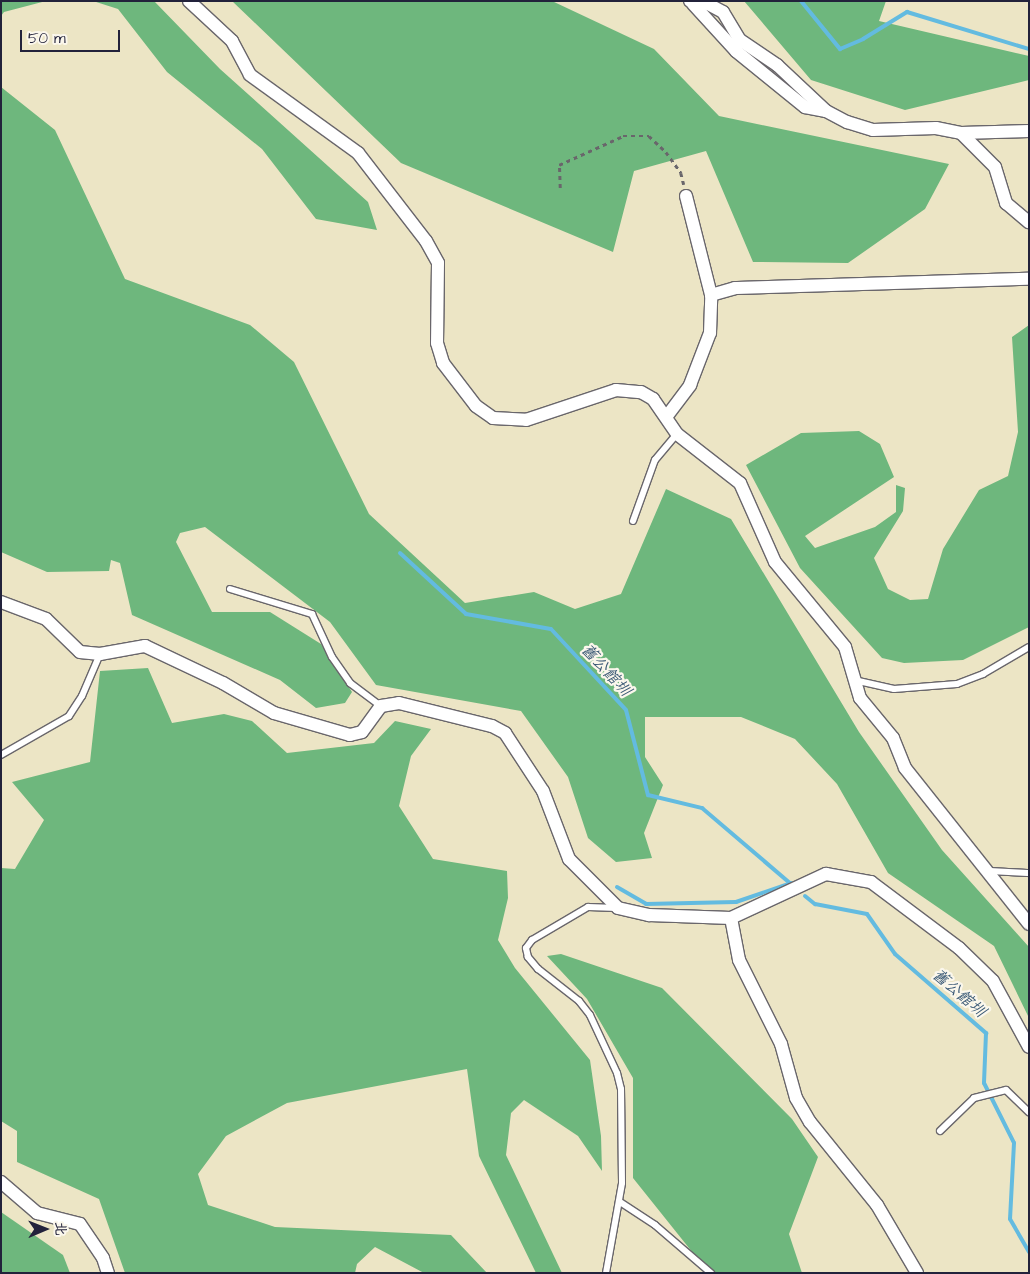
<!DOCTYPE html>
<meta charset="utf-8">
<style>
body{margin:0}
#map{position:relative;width:1030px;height:1274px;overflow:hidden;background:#ece5c5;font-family:"Architects Daughter","LXGW WenKai TC",sans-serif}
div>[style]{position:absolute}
.forest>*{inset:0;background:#6eb77d}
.stream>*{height:4px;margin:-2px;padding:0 2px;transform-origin:2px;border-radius:2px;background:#63bbe0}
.path>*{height:2.5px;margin-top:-1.25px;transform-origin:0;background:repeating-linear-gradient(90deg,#69666b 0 4px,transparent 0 8px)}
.roads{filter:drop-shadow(1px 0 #69666b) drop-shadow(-1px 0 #69666b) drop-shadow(0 1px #69666b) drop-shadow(0 -1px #69666b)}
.lane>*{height:6px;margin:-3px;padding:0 3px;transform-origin:3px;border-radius:3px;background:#fff}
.street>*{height:12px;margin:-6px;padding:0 6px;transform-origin:6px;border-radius:6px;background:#fff}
span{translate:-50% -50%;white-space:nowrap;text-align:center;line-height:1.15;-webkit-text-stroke:4.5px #fbf7ec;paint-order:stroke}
.water-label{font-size:16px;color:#395875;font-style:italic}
.frame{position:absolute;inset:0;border:2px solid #22223b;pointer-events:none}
.north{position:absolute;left:20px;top:1204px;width:50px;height:50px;-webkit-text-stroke:4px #fbf7ec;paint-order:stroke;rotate:89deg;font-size:14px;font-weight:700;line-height:20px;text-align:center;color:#22223b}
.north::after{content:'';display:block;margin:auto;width:18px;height:22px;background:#22223b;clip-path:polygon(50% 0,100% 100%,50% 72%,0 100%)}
.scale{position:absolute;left:20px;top:30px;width:100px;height:22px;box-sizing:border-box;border:2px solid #22223b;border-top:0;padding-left:6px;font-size:15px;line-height:18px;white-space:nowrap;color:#22223b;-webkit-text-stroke:4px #fbf7ec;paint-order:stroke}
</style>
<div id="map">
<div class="forest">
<i style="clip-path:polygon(1px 1px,46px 1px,4px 12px,1px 16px)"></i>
<i style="clip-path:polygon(93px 1px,154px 1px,220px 69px,368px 202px,377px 230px,316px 219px,262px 149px,167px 72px,118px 9px)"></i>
<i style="clip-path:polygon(232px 1px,552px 1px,654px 49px,719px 116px,949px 164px,925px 209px,848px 263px,753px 262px,706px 151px,634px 171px,613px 252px,401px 163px)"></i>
<i style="clip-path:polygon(744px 1px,886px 1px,879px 21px,1029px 56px,1029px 80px,905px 110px,811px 80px)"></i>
<i style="clip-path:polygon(1px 87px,55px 130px,125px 279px,250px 325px,294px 362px,369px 514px,465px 603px,534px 592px,575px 609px,621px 594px,666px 489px,731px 519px,859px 732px,942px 850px,1029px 947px,1029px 1018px,994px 946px,888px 873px,837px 784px,795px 739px,741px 717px,645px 717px,645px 757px,663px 785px,644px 833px,652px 858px,616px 862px,588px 838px,568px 777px,521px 711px,376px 685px,330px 622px,205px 527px,180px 533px,176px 542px,212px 612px,270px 612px,321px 644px,352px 692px,345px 703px,316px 708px,280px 680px,132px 615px,120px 563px,111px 560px,109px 571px,47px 572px,1px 552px)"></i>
<i style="clip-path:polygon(1029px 325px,1029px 627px,963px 660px,904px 663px,882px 658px,800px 568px,746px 465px,801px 433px,859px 431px,880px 444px,894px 477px,805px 536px,815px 548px,875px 527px,896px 512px,896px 485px,905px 488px,903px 511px,874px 558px,888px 589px,910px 600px,928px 599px,943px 549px,979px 490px,1008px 476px,1018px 432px,1012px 337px)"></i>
<i style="clip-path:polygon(148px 668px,172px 723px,224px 714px,252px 721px,287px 753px,374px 743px,395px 721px,431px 729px,411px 756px,399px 806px,433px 859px,507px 871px,508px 898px,498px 940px,515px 968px,590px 1060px,601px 1136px,602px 1171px,578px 1136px,524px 1100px,511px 1113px,506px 1155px,562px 1273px,536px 1273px,479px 1156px,467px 1069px,287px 1103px,226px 1136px,198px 1174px,208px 1205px,275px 1227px,451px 1235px,487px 1273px,424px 1273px,375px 1247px,357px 1264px,355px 1273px,125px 1273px,99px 1199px,17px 1162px,17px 1131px,1px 1121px,1px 868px,15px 869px,44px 820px,12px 782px,90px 762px,100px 671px)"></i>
<i style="clip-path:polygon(561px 954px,662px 988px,792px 1119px,818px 1157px,789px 1234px,802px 1273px,709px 1273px,633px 1178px,633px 1078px,587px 999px,547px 956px)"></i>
<i style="clip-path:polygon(1px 1212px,63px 1255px,70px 1273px,1px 1273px)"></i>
</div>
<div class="stream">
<i style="left:801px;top:1px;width:62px;rotate:50.9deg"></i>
<i style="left:840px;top:49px;width:25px;rotate:-23deg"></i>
<i style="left:863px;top:39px;width:52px;rotate:-31.5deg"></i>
<i style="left:907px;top:12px;width:127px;rotate:16.9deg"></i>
<i style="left:400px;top:553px;width:90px;rotate:42.7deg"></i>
<i style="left:466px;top:614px;width:86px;rotate:10deg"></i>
<i style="left:551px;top:629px;width:110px;rotate:47.2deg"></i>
<i style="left:626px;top:710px;width:88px;rotate:75.5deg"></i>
<i style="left:648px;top:795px;width:56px;rotate:13.5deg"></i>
<i style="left:702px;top:808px;width:117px;rotate:40.5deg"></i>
<i style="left:617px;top:887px;width:34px;rotate:30deg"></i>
<i style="left:646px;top:904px;width:90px;rotate:-1.3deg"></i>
<i style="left:736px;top:902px;width:58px;rotate:-19.1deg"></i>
<i style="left:805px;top:896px;width:13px;rotate:39deg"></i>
<i style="left:815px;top:904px;width:53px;rotate:10.9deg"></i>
<i style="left:867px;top:914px;width:49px;rotate:55deg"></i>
<i style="left:895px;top:954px;width:121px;rotate:41deg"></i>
<i style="left:986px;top:1033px;width:50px;rotate:92.3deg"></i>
<i style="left:984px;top:1083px;width:67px;rotate:63.4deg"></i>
<i style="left:1014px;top:1143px;width:76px;rotate:93deg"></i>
<i style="left:1010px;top:1219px;width:38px;rotate:60deg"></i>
</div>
<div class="path">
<i style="left:560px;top:188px;width:23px;rotate:-92deg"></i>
<i style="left:559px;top:165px;width:70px;rotate:-24.4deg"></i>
<i style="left:623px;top:136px;width:26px"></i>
<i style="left:649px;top:136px;width:23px;rotate:43deg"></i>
<i style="left:666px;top:152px;width:26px;rotate:54deg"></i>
<i style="left:681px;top:173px;width:12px;rotate:76deg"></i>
</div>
<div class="roads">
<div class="lane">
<i style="left:633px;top:521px;width:65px;rotate:-70.2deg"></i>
<i style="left:655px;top:460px;width:34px;rotate:-50deg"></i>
<i style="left:230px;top:589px;width:86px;rotate:17deg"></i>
<i style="left:312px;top:614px;width:47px;rotate:65.1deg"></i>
<i style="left:332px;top:657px;width:32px;rotate:55deg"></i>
<i style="left:350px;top:683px;width:39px;rotate:37deg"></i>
<i style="left:854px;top:680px;width:41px;rotate:12.7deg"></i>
<i style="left:894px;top:689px;width:63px;rotate:-4.5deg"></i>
<i style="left:957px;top:684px;width:28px;rotate:-21deg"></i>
<i style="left:983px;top:674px;width:53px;rotate:-30.4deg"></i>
<i style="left:1px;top:755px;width:78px;rotate:-29.8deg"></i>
<i style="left:69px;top:716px;width:24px;rotate:-57deg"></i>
<i style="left:82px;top:696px;width:46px;rotate:-66.8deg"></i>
<i style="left:988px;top:871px;width:41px;rotate:2.8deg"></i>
<i style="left:940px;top:1131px;width:47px;rotate:-44.1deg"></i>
<i style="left:974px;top:1098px;width:33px;rotate:-14deg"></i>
<i style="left:1006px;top:1090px;width:32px;rotate:44deg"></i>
<i style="left:620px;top:1202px;width:42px;rotate:33.3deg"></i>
<i style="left:655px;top:1225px;width:74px;rotate:40.6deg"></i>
<i style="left:606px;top:1273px;width:91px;rotate:-79.9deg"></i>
<i style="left:622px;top:1183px;width:94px;rotate:-90.6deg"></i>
<i style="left:621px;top:1089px;width:16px;rotate:-104deg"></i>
<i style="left:617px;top:1073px;width:64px;rotate:-115deg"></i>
<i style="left:590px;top:1015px;width:18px;rotate:-128deg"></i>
<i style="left:579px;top:1001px;width:52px;rotate:-142deg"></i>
<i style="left:538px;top:969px;width:16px;rotate:-130deg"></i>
<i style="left:528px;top:957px;width:9px;rotate:-103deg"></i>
<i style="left:526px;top:948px;width:10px;rotate:-53deg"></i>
<i style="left:532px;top:940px;width:65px;rotate:-30.5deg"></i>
<i style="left:588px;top:907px;width:29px;rotate:2deg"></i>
</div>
<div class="street">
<i style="left:189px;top:1px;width:59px;rotate:42.9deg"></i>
<i style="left:232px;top:41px;width:38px;rotate:62deg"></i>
<i style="left:250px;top:75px;width:133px;rotate:35.8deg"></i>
<i style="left:358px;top:153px;width:111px;rotate:52.3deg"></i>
<i style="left:426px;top:241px;width:25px;rotate:61deg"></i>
<i style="left:438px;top:263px;width:80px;rotate:90.7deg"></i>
<i style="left:437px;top:343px;width:21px;rotate:73deg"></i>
<i style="left:443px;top:363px;width:54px;rotate:52.5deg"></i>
<i style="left:476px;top:406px;width:21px;rotate:35deg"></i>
<i style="left:493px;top:418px;width:33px;rotate:3deg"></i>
<i style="left:526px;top:420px;width:95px;rotate:-18.4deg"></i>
<i style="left:616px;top:390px;width:25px;rotate:5deg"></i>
<i style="left:641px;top:392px;width:14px;rotate:30deg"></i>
<i style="left:653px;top:399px;width:42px;rotate:55.6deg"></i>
<i style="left:677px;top:434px;width:80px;rotate:37.9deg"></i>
<i style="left:740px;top:483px;width:86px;rotate:66.1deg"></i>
<i style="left:775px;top:562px;width:110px;rotate:50.5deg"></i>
<i style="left:845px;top:647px;width:53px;rotate:73.6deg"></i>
<i style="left:860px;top:698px;width:52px;rotate:50.5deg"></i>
<i style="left:893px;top:738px;width:32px;rotate:68deg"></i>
<i style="left:905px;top:768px;width:199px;rotate:51.5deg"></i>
<i style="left:690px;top:1px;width:18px;rotate:9deg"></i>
<i style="left:708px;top:4px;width:17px;rotate:28deg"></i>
<i style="left:723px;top:12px;width:33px;rotate:59deg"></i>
<i style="left:740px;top:40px;width:45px;rotate:34deg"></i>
<i style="left:777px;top:65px;width:67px;rotate:43.2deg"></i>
<i style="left:826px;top:111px;width:24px;rotate:28deg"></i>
<i style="left:847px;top:122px;width:27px;rotate:17deg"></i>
<i style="left:873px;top:130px;width:63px;rotate:-1.8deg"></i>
<i style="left:936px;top:128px;width:25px;rotate:11deg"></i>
<i style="left:693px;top:4px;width:64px;rotate:47.5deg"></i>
<i style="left:736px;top:51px;width:89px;rotate:39.1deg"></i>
<i style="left:805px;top:107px;width:20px;rotate:11deg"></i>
<i style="left:1029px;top:131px;width:68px;rotate:178.3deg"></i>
<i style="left:961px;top:133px;width:48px;rotate:45deg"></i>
<i style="left:995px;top:167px;width:38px;rotate:73deg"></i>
<i style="left:1006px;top:203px;width:30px;rotate:40deg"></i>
<i style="left:686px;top:196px;width:102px;rotate:75.8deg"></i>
<i style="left:667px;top:416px;width:39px;rotate:-53deg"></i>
<i style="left:690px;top:385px;width:56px;rotate:-69deg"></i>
<i style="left:710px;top:333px;width:38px;rotate:-88deg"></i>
<i style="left:711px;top:295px;width:25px;rotate:-16deg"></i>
<i style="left:735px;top:288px;width:294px;rotate:-1.8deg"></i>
<i style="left:1px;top:602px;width:48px;rotate:20.7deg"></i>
<i style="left:46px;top:619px;width:47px;rotate:44.1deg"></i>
<i style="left:80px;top:652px;width:20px;rotate:6deg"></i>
<i style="left:100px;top:654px;width:46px;rotate:-10.1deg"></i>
<i style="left:145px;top:646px;width:86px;rotate:25.4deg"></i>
<i style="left:223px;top:683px;width:59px;rotate:30.5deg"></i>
<i style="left:274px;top:713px;width:79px;rotate:16.1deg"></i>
<i style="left:350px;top:735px;width:12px;rotate:-14deg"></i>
<i style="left:362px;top:732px;width:32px;rotate:-54deg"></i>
<i style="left:381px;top:706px;width:18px;rotate:-9deg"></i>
<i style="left:399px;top:703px;width:96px;rotate:13.9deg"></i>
<i style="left:492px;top:726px;width:15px;rotate:28deg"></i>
<i style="left:505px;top:733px;width:69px;rotate:56.8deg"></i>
<i style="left:543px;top:791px;width:73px;rotate:69.1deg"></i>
<i style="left:569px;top:859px;width:69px;rotate:45deg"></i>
<i style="left:618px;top:908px;width:32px;rotate:13deg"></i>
<i style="left:649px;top:915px;width:82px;rotate:2.1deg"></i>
<i style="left:731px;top:918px;width:105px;rotate:-24.9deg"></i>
<i style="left:826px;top:874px;width:46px;rotate:10.1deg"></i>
<i style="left:871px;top:882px;width:110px;rotate:36.9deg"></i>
<i style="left:959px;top:948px;width:47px;rotate:44.1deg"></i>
<i style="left:993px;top:981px;width:75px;rotate:61.4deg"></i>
<i style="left:731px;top:918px;width:43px;rotate:79.2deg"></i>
<i style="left:739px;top:960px;width:94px;rotate:63.4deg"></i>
<i style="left:781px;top:1044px;width:56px;rotate:74.5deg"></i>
<i style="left:796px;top:1098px;width:28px;rotate:60deg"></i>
<i style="left:810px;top:1122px;width:107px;rotate:51.1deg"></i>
<i style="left:877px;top:1205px;width:79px;rotate:59.5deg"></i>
<i style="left:1px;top:1182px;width:48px;rotate:40.7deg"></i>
<i style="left:37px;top:1213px;width:44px;rotate:14.3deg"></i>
<i style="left:80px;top:1224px;width:41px;rotate:55.9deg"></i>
<i style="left:103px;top:1258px;width:16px;rotate:72deg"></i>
</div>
</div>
<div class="water-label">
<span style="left:606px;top:670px;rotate:47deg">舊公館圳</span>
<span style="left:959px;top:993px;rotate:41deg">舊公館圳</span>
</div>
<div class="frame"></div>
<div class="north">北</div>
<div class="scale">50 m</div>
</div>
